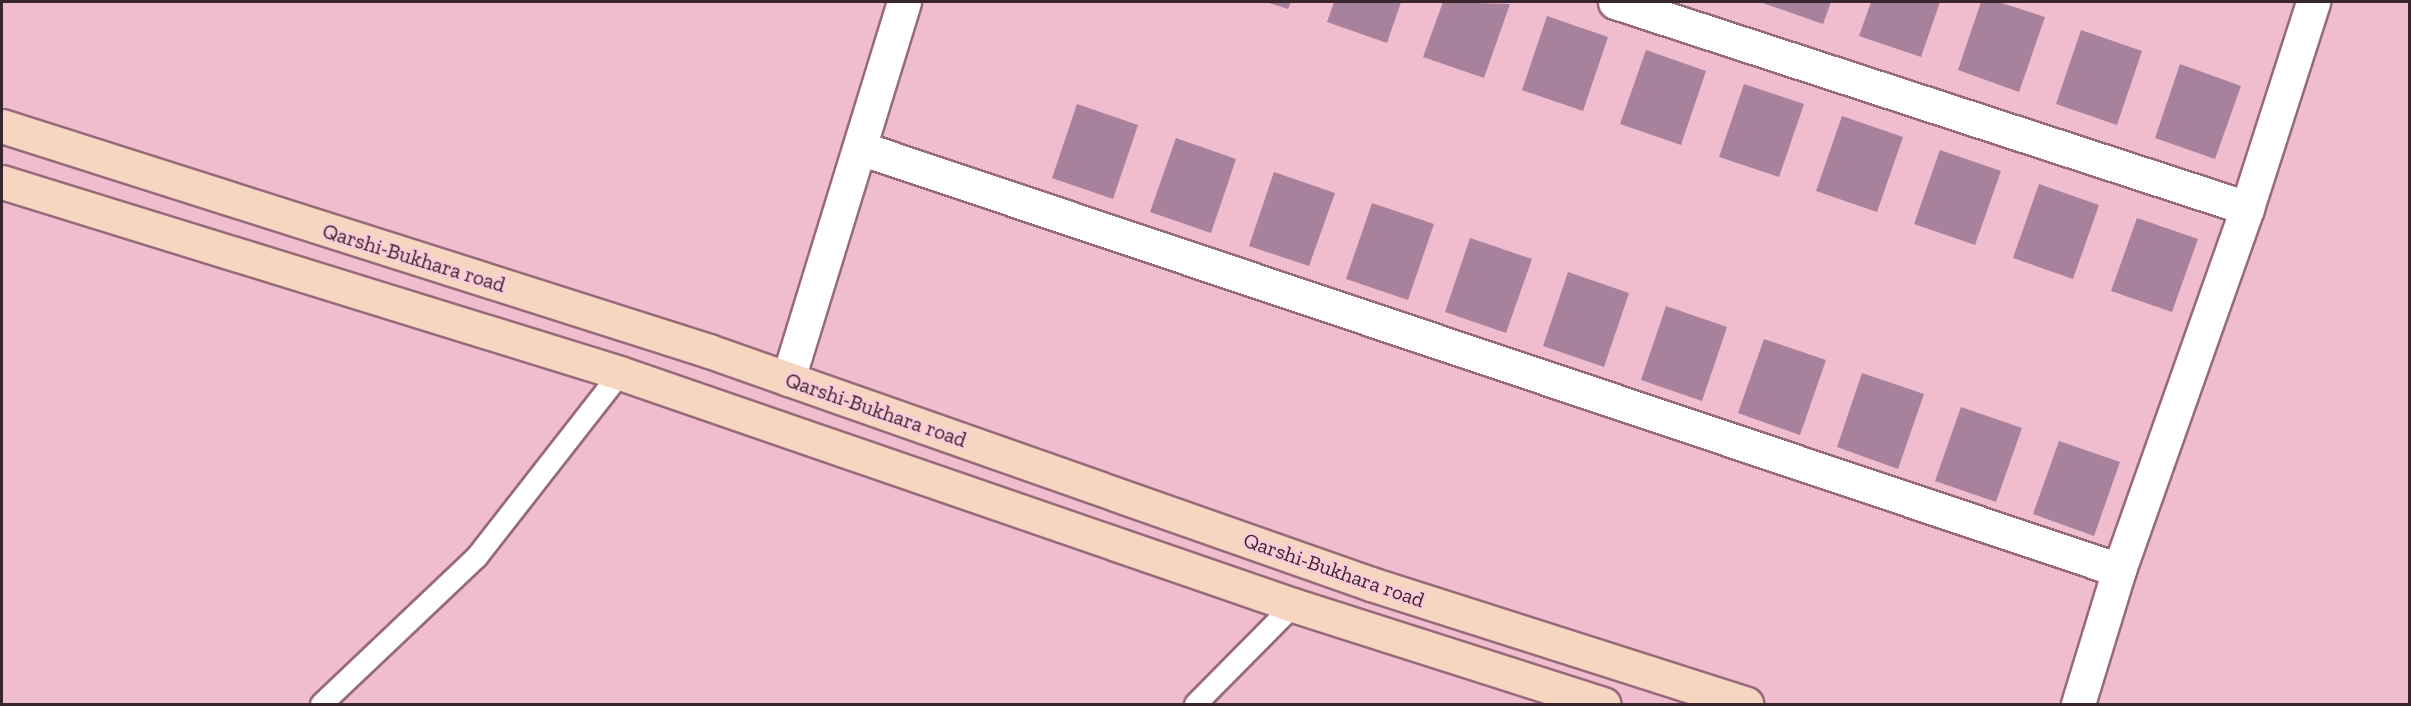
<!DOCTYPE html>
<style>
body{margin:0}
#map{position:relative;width:2411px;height:706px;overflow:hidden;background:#efbdce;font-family:"Zilla Slab",serif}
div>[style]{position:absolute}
.building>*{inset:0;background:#a8829d}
.roads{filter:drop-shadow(2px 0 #976a7a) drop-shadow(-2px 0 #976a7a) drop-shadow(0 2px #976a7a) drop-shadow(0 -2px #976a7a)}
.service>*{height:21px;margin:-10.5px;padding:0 10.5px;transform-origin:10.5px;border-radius:10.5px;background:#fff}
.minor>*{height:33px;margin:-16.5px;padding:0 16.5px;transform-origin:16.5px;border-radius:16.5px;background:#fff}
.trunk>*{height:33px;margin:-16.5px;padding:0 16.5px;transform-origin:16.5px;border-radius:16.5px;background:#f6d6c0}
span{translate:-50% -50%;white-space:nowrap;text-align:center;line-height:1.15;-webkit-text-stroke:5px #fdcadb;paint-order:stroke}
.street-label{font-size:21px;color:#39262d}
.frame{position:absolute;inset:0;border:3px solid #39262d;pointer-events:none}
</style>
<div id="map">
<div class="building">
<i style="clip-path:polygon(1266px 2px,1291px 2px,1288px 9px)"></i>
<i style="clip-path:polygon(1334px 2px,1401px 2px,1387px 43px,1327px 22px)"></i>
<i style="clip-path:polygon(1443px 2px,1510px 4px,1484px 78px,1423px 57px)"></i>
<i style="clip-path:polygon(1760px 2px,1831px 2px,1823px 24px)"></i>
<i style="clip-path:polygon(1871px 2px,1940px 2px,1921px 57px,1859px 36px)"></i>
<i style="clip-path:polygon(1981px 2px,1999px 2px,2045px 17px,2019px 92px,1958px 70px)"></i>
<i style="clip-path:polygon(1547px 16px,1608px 37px,1583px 111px,1522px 90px)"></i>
<i style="clip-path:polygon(2081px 30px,2142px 51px,2117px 125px,2056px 104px)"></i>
<i style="clip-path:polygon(1646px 50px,1706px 71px,1681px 145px,1620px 124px)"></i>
<i style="clip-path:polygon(2180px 64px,2241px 86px,2215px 159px,2155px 138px)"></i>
<i style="clip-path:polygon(1744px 84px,1804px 104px,1779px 177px,1719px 157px)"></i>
<i style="clip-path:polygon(1077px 104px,1138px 125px,1113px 199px,1052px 178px)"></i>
<i style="clip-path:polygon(1842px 116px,1903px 137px,1877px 212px,1816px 191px)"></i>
<i style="clip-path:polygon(1176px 138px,1236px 159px,1211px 233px,1150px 212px)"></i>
<i style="clip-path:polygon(1940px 150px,2001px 171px,1975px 245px,1914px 224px)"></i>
<i style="clip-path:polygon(1274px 172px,1335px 193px,1309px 266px,1249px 246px)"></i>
<i style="clip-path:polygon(2039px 184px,2099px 205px,2073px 279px,2013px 258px)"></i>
<i style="clip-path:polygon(1372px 203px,1434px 224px,1408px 300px,1346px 279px)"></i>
<i style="clip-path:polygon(2137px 218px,2198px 239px,2172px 312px,2111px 291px)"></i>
<i style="clip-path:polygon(1470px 238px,1532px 259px,1506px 333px,1445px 312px)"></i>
<i style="clip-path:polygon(1568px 272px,1629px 293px,1604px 367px,1543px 346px)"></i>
<i style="clip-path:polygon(1666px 306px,1727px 327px,1702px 401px,1641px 380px)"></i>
<i style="clip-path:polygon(1764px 339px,1826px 360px,1800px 435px,1738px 413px)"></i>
<i style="clip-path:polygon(1862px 373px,1924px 394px,1898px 469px,1837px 447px)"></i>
<i style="clip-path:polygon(1961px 407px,2022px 428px,1996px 502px,1935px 481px)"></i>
<i style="clip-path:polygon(2059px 441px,2120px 462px,2094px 536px,2033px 514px)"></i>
</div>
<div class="roads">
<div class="service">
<i style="left:321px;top:704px;width:214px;rotate:-43.5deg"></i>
<i style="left:476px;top:557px;width:234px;rotate:-52deg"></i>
<i style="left:1195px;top:704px;width:139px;rotate:-45.3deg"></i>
</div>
<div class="minor">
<i style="left:1615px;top:2px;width:665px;rotate:18.05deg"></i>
<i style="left:860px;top:148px;width:1328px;rotate:18.53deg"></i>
<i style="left:788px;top:379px;width:394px;rotate:-72.9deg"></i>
<i style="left:2078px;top:704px;width:140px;rotate:-73deg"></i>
<i style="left:2119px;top:570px;width:384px;rotate:-70.5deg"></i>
<i style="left:2247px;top:208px;width:216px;rotate:-72.2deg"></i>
</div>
<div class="trunk">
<i style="left:2px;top:126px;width:742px;rotate:17.65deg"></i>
<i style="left:709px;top:351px;width:702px;rotate:19.39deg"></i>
<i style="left:1371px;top:584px;width:394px;rotate:17.7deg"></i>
<i style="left:2px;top:182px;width:647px;rotate:17.17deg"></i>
<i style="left:620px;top:373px;width:712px;rotate:19.02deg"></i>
<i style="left:1293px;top:605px;width:326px;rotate:17.7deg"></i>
</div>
</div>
<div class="street-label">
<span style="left:414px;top:258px;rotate:17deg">Qarshi-Bukhara road</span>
<span style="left:876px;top:410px;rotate:19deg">Qarshi-Bukhara road</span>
<span style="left:1334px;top:570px;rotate:19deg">Qarshi-Bukhara road</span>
</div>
<div class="frame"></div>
</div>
